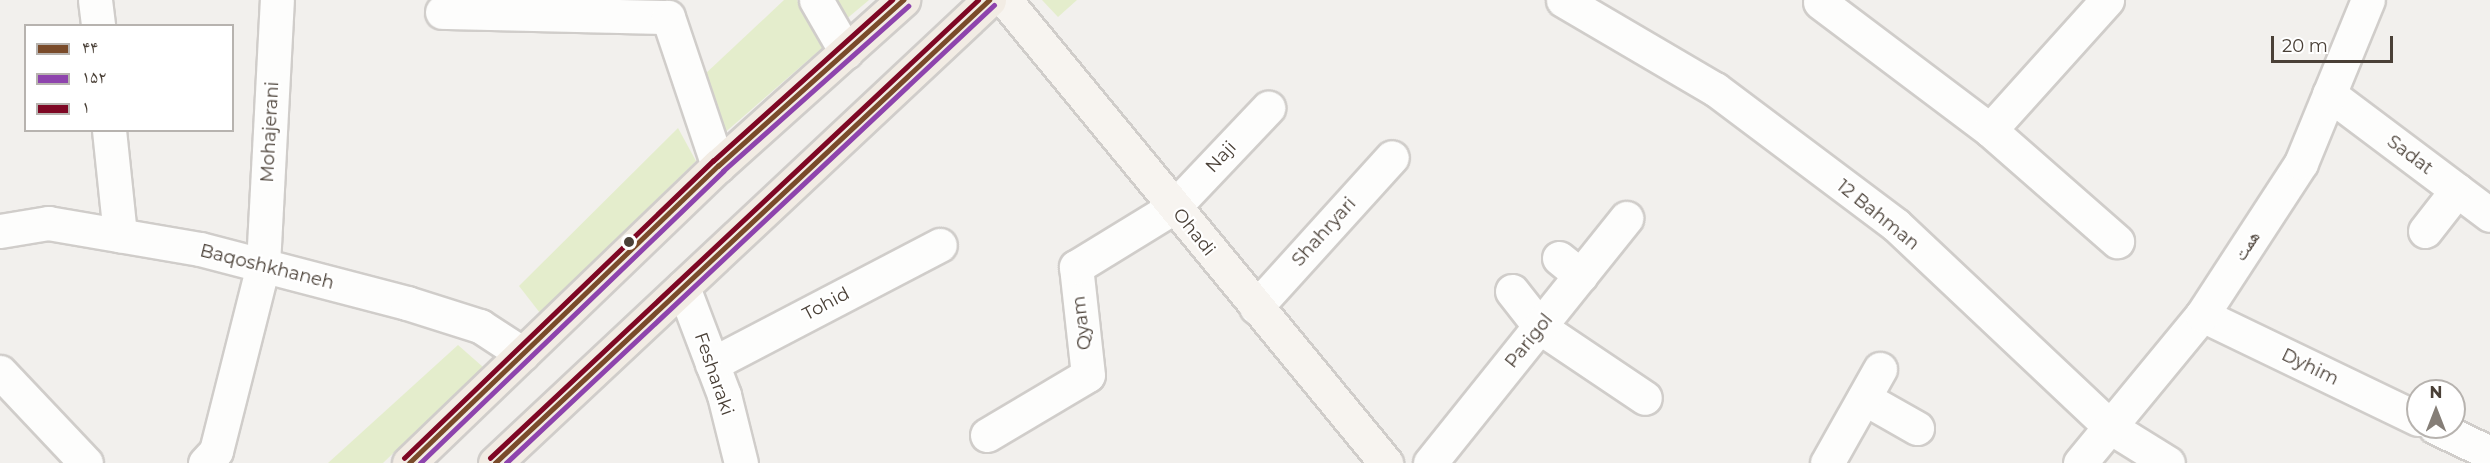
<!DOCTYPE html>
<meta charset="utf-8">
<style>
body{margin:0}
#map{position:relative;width:2490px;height:463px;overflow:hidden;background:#f2f0ed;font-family:Montserrat,"Noto Naskh Arabic",sans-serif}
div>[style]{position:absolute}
.green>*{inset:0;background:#e4edcc}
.roads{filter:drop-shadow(2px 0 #d0cdca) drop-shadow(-2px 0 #d0cdca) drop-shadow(0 2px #d0cdca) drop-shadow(0 -2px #d0cdca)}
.minor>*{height:33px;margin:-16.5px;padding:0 16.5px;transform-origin:16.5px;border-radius:16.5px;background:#fdfdfc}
.tertiary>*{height:33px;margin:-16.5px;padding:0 16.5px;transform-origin:16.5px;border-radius:16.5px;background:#fdfdfc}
.secondary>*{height:33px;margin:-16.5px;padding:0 16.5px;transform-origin:16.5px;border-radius:16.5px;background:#f7f4f0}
.primary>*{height:33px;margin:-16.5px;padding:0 16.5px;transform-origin:16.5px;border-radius:16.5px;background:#f2ece4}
.bus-1>*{height:4.5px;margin:-2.25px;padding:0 2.25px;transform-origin:2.25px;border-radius:2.25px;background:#7a4b2a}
.bus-2>*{height:4.5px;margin:-2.25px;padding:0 2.25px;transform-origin:2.25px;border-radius:2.25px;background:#8e44ad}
.bus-3>*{height:4.5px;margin:-2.25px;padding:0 2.25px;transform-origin:2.25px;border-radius:2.25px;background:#7e0724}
.dots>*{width:16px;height:16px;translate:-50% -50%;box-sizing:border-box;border:3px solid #fff;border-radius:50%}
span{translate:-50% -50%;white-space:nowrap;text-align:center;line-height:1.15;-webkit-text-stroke:4.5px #fff;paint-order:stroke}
.street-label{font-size:18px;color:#4a4037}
.legend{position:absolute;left:24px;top:24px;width:210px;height:108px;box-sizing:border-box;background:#fff;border:2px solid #b7b3af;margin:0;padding:8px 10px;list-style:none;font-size:18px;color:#4a4037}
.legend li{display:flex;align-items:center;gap:12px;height:30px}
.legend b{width:30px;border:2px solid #b7b3af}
.north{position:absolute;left:2406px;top:379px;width:60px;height:60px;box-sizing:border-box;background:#fff;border:2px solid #b7b3af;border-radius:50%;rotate:0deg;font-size:16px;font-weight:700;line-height:24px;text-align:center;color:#4a4037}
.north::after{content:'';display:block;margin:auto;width:21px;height:27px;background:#857e77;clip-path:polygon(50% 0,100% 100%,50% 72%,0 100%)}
.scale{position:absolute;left:2271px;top:36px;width:122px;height:27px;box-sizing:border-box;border:3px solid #4a4037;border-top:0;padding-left:8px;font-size:18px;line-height:21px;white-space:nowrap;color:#4a4037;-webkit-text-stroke:4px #fff;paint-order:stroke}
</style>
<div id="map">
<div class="green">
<i style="clip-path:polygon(784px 0,797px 0,822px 48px,721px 136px,704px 75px)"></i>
<i style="clip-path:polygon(833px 0,869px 0,844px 21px)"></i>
<i style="clip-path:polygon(1042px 0,1077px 0,1058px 17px)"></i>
<i style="clip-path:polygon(678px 128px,696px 161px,540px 313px,519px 286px)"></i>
<i style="clip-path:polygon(458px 345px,483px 367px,383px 463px,328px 463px)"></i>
</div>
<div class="roads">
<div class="minor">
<i style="left:95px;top:0;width:26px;rotate:83deg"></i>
<i style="left:816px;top:0;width:60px;rotate:60deg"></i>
<i style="left:1563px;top:0;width:176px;rotate:30.4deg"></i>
<i style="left:1715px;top:89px;width:226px;rotate:36.9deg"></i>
<i style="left:1896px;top:225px;width:294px;rotate:43.3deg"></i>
<i style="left:2110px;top:427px;width:68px;rotate:31.8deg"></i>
<i style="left:1820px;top:2px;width:213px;rotate:37deg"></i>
<i style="left:1990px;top:130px;width:169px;rotate:41.2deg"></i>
<i style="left:442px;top:12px;width:226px;rotate:1.3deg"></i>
<i style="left:668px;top:17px;width:157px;rotate:71.4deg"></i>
<i style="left:2329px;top:94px;width:201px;rotate:36.9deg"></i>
<i style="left:109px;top:130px;width:106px;rotate:84deg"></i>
<i style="left:1990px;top:130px;width:175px;rotate:-48deg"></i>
<i style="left:2425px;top:231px;width:52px;rotate:-52deg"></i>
<i style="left:1559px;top:258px;width:28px;rotate:39deg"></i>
<i style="left:683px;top:287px;width:116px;rotate:69.2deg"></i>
<i style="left:724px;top:395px;width:70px;rotate:76deg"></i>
<i style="left:1512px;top:291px;width:47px;rotate:51.9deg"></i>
<i style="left:1541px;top:328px;width:125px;rotate:33.9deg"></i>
<i style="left:1256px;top:307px;width:202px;rotate:-47.8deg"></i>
<i style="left:2202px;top:315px;width:240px;rotate:25.7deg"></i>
<i style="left:712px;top:364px;width:257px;rotate:-27.6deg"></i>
<i style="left:0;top:372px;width:125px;rotate:46.6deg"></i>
<i style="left:1864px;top:398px;width:61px;rotate:29.5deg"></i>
<i style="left:2435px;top:427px;width:61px;rotate:25.3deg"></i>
<i style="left:987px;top:435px;width:117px;rotate:-30.7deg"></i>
<i style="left:1088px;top:375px;width:109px;rotate:-96.3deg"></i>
<i style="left:1076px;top:267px;width:115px;rotate:-31.5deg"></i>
<i style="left:1174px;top:207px;width:137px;rotate:-46.5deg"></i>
<i style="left:205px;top:463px;width:16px;rotate:-47deg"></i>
<i style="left:216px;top:451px;width:192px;rotate:-75.8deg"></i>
<i style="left:263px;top:265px;width:265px;rotate:-87deg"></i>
<i style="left:1430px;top:463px;width:314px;rotate:-51.3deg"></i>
<i style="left:1827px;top:463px;width:108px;rotate:-60.6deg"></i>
</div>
<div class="tertiary">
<i style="left:0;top:231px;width:49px;rotate:-9.5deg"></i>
<i style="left:48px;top:223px;width:154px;rotate:9.7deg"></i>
<i style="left:200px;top:249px;width:214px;rotate:14.6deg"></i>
<i style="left:407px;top:303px;width:77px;rotate:17.5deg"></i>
<i style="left:480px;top:326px;width:51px;rotate:33.1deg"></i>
<i style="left:2080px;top:463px;width:192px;rotate:-50.5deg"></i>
<i style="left:2202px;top:315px;width:181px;rotate:-56.9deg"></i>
<i style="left:2301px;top:163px;width:176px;rotate:-67.7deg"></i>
</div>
<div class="secondary">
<i style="left:1005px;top:0;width:600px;rotate:50.55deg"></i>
</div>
<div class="primary">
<i style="left:409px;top:463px;width:429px;rotate:-43.9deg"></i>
<i style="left:718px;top:166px;width:249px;rotate:-41.9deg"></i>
<i style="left:495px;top:463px;width:677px;rotate:-43.14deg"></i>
</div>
</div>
<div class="bus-1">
<i style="left:409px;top:463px;width:429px;rotate:-43.9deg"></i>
<i style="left:718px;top:166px;width:249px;rotate:-41.9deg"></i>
<i style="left:495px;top:463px;width:677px;rotate:-43.14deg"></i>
</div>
<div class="bus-2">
<i style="left:420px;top:463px;width:421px;rotate:-43.9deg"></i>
<i style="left:723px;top:171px;width:248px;rotate:-41.7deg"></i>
<i style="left:506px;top:463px;width:669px;rotate:-43.18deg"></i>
</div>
<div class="bus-3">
<i style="left:404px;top:458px;width:429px;rotate:-43.9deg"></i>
<i style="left:713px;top:161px;width:241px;rotate:-42deg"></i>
<i style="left:490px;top:458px;width:669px;rotate:-43.18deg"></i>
</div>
<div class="dots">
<i style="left:629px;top:242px;background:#4a4037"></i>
</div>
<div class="street-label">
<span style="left:270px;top:132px;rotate:-87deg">Mohajerani</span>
<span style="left:2410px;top:155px;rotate:37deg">Sadat</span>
<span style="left:1221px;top:157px;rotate:-47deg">Naji</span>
<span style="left:1878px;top:215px;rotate:39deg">12 Bahman</span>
<span style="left:1194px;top:232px;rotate:51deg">Ohadi</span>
<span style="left:1324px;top:232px;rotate:-48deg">Shahryari</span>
<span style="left:2247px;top:246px;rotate:-57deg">همت</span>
<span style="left:267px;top:267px;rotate:14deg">Baqoshkhaneh</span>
<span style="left:826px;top:304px;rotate:-28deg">Tohid</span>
<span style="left:1082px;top:323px;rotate:-97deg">Qyam</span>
<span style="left:1529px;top:341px;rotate:-51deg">Parigol</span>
<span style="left:2310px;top:367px;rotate:26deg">Dyhim</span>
<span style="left:714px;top:374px;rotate:71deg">Fesharaki</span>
</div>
<ul class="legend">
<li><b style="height:8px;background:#7a4b2a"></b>۴۴</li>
<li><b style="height:8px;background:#8e44ad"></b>۱۵۲</li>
<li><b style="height:8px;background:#7e0724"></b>۱</li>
</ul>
<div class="north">N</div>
<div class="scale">20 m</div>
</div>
